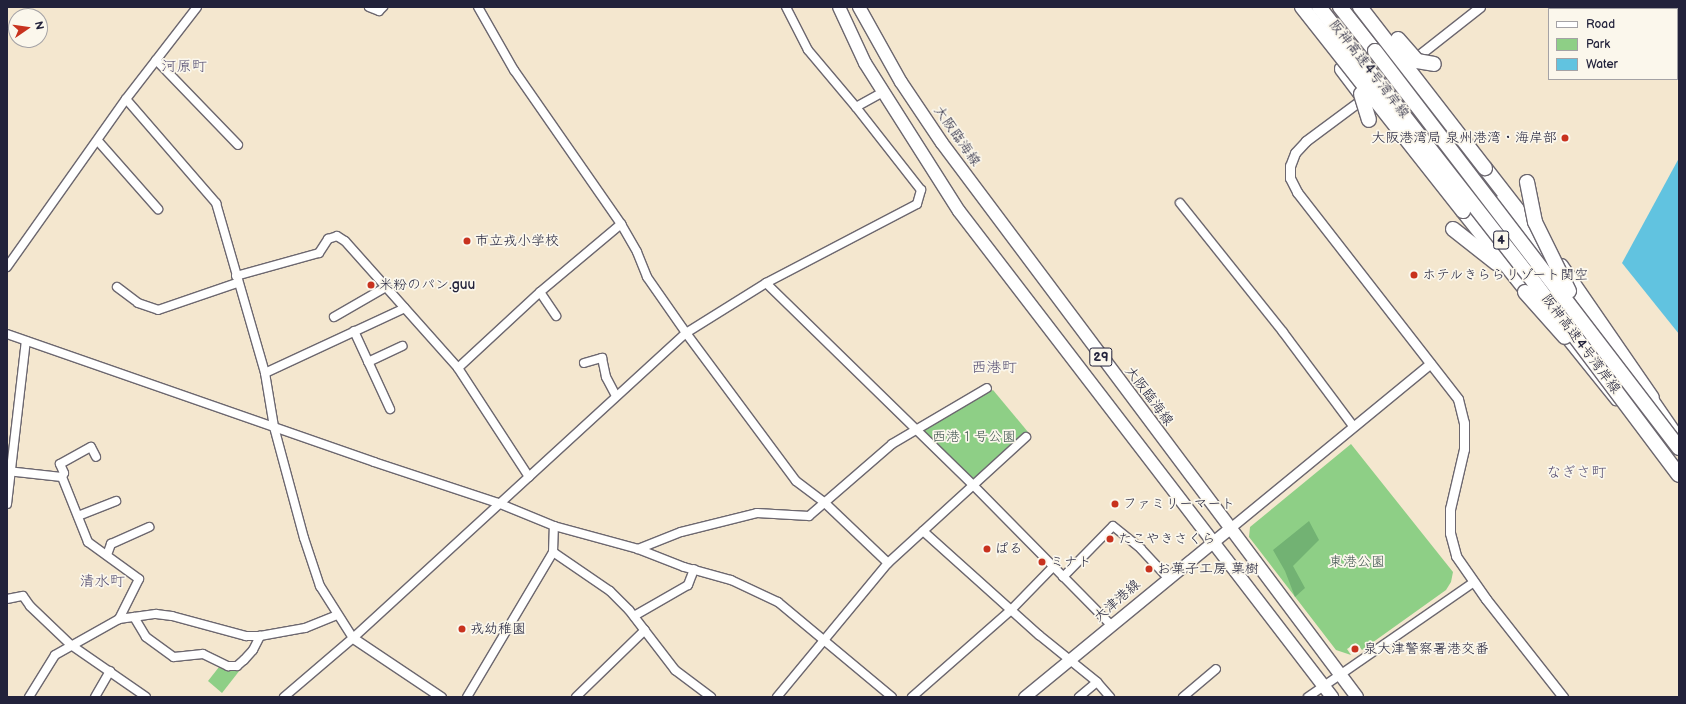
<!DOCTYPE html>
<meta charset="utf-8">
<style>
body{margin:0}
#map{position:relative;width:1686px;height:704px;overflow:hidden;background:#f4e7cf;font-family:"Balsamiq Sans","Klee One",sans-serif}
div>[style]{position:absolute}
.green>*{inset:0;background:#8ecf86}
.forest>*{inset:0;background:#72b273}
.water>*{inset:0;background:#61c3e0}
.roads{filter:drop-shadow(1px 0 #6c676f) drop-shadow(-1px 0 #6c676f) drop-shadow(0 1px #6c676f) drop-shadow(0 -1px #6c676f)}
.minor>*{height:8px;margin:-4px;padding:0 4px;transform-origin:4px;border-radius:4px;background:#fff}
.tertiary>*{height:9px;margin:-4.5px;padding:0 4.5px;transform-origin:4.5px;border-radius:4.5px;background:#fff}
.secondary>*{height:11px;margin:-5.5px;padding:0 5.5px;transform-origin:5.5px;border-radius:5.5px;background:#fff}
.primary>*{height:12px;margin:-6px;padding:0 6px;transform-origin:6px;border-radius:6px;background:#fff}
.motorway>*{height:14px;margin:-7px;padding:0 7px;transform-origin:7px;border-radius:7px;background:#fff}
.bridges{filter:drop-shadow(1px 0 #6c676f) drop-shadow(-1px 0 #6c676f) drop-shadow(0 1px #6c676f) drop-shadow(0 -1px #6c676f)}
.motorway-bridge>*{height:14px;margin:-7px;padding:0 7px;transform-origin:7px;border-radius:7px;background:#fff}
.dots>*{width:11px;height:11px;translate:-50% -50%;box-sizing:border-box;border:2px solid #fbf7ec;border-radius:50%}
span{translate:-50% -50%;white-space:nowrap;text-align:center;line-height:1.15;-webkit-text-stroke:3.5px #fbf7ec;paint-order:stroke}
.shield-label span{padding:1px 3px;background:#fbf7ec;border:1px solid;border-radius:3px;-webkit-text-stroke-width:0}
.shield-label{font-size:13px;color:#22223b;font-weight:700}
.street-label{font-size:14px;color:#22223b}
.poi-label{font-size:14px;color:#22223b}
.right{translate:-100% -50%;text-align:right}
.left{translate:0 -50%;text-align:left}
.park-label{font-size:14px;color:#425652}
.neighbourhood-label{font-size:15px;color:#554e72}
.frame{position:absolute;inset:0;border:8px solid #22223b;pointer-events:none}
.legend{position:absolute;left:1548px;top:8px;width:130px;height:72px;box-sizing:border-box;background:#fbf7ec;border:1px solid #a4a2a5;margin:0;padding:5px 7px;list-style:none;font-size:12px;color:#22223b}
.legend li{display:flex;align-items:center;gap:8px;height:20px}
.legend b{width:20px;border:1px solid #a4a2a5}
.north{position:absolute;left:8px;top:8px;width:40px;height:40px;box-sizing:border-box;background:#fbf7ec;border:1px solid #a4a2a5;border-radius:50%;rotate:77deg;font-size:11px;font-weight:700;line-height:16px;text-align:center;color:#22223b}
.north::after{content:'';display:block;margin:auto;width:14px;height:18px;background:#c8321e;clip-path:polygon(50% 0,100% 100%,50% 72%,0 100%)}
</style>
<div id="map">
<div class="green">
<i style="clip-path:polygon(993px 390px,1028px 432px,972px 480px,921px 431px)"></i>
<i style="clip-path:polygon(1351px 444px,1453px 572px,1451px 582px,1446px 590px,1362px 650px,1356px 643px,1347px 649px,1351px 655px,1336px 650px,1249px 537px,1250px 527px)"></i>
<i style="clip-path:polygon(219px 667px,240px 670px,222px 693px,208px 681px)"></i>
</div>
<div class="forest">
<i style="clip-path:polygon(1309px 521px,1319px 540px,1293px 566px,1305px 588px,1295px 597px,1285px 571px,1273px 550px)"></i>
</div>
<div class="water">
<i style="clip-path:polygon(1679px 158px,1679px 334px,1622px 263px)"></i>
</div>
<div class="roads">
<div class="minor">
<i style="left:369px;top:7px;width:11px;rotate:22deg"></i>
<i style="left:379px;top:11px;width:6px;rotate:-45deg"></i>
<i style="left:478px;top:7px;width:73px;rotate:60.3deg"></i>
<i style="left:514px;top:70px;width:188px;rotate:55.2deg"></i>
<i style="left:621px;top:224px;width:32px;rotate:60deg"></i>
<i style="left:637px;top:252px;width:27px;rotate:68deg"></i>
<i style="left:647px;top:277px;width:68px;rotate:55.1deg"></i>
<i style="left:686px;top:333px;width:184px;rotate:53.4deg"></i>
<i style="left:796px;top:481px;width:36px;rotate:37deg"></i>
<i style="left:825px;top:503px;width:87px;rotate:43.6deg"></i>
<i style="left:786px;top:7px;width:48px;rotate:62.9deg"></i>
<i style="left:808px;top:50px;width:75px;rotate:49.9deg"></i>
<i style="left:156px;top:60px;width:118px;rotate:46deg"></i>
<i style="left:126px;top:99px;width:138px;rotate:49.1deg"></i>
<i style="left:216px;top:203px;width:177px;rotate:73.9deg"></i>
<i style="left:265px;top:373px;width:55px;rotate:80.5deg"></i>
<i style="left:274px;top:427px;width:115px;rotate:74.9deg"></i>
<i style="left:304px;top:538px;width:51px;rotate:71.6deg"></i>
<i style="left:320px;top:586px;width:62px;rotate:57.6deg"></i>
<i style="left:98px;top:141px;width:91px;rotate:48.6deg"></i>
<i style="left:1180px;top:203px;width:165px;rotate:51.4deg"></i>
<i style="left:1283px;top:332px;width:117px;rotate:53.3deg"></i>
<i style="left:7px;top:267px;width:206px;rotate:-54.7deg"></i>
<i style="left:126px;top:99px;width:116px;rotate:-52.3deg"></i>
<i style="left:236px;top:276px;width:86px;rotate:-15.5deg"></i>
<i style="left:319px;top:253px;width:17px;rotate:-57deg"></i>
<i style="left:328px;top:239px;width:9px;rotate:-18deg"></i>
<i style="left:337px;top:236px;width:9px;rotate:32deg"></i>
<i style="left:345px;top:241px;width:170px;rotate:48.3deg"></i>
<i style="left:458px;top:368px;width:130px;rotate:56.9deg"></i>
<i style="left:766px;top:283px;width:288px;rotate:44.3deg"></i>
<i style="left:972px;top:484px;width:198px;rotate:45.4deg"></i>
<i style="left:117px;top:287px;width:26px;rotate:37deg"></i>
<i style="left:138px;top:303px;width:21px;rotate:19deg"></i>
<i style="left:158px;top:310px;width:83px;rotate:-18.9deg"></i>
<i style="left:540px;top:292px;width:29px;rotate:56deg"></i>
<i style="left:334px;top:317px;width:60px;rotate:-30deg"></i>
<i style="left:354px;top:331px;width:86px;rotate:65.2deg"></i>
<i style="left:7px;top:334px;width:389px;rotate:19.2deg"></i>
<i style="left:374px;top:462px;width:131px;rotate:18.3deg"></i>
<i style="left:498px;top:503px;width:61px;rotate:22.3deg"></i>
<i style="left:554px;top:526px;width:87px;rotate:15.3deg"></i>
<i style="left:638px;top:549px;width:49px;rotate:21.4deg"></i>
<i style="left:684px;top:567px;width:49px;rotate:15.5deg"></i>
<i style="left:731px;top:580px;width:52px;rotate:25.1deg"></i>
<i style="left:778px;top:602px;width:148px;rotate:39.8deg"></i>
<i style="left:368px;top:362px;width:38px;rotate:-25deg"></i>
<i style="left:584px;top:363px;width:19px;rotate:-16deg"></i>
<i style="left:602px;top:358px;width:19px;rotate:78deg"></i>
<i style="left:606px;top:377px;width:21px;rotate:62deg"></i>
<i style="left:458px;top:368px;width:112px;rotate:-42.8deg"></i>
<i style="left:540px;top:292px;width:106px;rotate:-40deg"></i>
<i style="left:265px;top:373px;width:154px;rotate:-24.9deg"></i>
<i style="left:7px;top:471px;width:55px;rotate:6.2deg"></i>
<i style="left:62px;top:477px;width:70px;rotate:68.2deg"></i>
<i style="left:88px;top:542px;width:63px;rotate:36deg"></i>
<i style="left:139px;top:579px;width:45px;rotate:116.6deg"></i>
<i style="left:62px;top:477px;width:4px;rotate:-63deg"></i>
<i style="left:64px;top:473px;width:10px;rotate:-114deg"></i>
<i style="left:60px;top:464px;width:35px;rotate:-29deg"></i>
<i style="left:91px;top:447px;width:11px;rotate:63deg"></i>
<i style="left:7px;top:504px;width:164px;rotate:-83.4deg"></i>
<i style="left:78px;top:516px;width:41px;rotate:-21.5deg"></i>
<i style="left:923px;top:531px;width:156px;rotate:41.9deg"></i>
<i style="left:1039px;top:635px;width:75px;rotate:39deg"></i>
<i style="left:1097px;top:682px;width:20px;rotate:49deg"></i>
<i style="left:638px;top:549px;width:46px;rotate:-21.6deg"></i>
<i style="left:681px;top:532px;width:78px;rotate:-14deg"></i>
<i style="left:757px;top:513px;width:52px;rotate:3.3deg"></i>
<i style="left:809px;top:516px;width:110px;rotate:-40.9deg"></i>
<i style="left:892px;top:444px;width:110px;rotate:-30.5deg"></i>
<i style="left:553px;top:552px;width:69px;rotate:34.4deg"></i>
<i style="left:610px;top:591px;width:27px;rotate:45deg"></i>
<i style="left:629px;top:610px;width:76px;rotate:52.5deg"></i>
<i style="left:675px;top:670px;width:45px;rotate:36.9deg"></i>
<i style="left:107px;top:555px;width:12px;rotate:-70deg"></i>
<i style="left:111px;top:544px;width:42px;rotate:-24.1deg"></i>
<i style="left:1063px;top:577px;width:71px;rotate:-45.6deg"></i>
<i style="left:1113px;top:526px;width:36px;rotate:39deg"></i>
<i style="left:1141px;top:549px;width:38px;rotate:47deg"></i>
<i style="left:7px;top:599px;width:16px;rotate:-11deg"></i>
<i style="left:23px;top:596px;width:12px;rotate:55deg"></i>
<i style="left:30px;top:606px;width:57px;rotate:43.6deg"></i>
<i style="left:71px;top:645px;width:91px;rotate:34.7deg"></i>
<i style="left:634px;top:616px;width:62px;rotate:-29.9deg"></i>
<i style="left:688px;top:585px;width:17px;rotate:-69deg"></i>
<i style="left:134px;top:617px;width:23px;rotate:59deg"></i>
<i style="left:146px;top:637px;width:34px;rotate:36deg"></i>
<i style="left:174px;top:657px;width:29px;rotate:-6deg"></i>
<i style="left:203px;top:654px;width:28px;rotate:26deg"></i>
<i style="left:228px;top:666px;width:9px"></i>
<i style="left:237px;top:666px;width:9px;rotate:-41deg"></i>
<i style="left:244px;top:660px;width:13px;rotate:-48deg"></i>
<i style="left:253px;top:650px;width:16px;rotate:-63deg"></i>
<i style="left:29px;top:697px;width:49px;rotate:-58.2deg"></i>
<i style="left:55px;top:655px;width:73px;rotate:-29.4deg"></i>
<i style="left:119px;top:619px;width:37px;rotate:-8deg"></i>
<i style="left:156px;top:614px;width:16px;rotate:7deg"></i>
<i style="left:172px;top:616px;width:77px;rotate:15.1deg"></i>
<i style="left:246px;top:636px;width:14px"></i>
<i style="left:260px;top:636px;width:46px;rotate:-10.1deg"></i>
<i style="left:305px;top:628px;width:35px;rotate:-22deg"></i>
<i style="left:95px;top:697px;width:30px;rotate:-60deg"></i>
<i style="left:284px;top:697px;width:91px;rotate:-40.5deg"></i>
<i style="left:353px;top:638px;width:452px;rotate:-42.5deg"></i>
<i style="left:686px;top:333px;width:94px;rotate:-32deg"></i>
<i style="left:766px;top:283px;width:170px;rotate:-27.6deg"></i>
<i style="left:917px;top:204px;width:15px;rotate:-74deg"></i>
<i style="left:921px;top:190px;width:105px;rotate:-128.1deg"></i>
<i style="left:856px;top:107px;width:31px;rotate:-29deg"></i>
<i style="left:467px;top:697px;width:169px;rotate:-59.3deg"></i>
<i style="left:553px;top:552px;width:26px;rotate:-88deg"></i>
<i style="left:576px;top:697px;width:96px;rotate:-44.2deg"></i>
<i style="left:777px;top:697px;width:174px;rotate:-50.4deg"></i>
<i style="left:888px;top:563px;width:187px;rotate:-42.4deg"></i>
<i style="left:912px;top:697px;width:132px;rotate:-41.3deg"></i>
<i style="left:1011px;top:610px;width:60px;rotate:-45.7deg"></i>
<i style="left:1079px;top:697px;width:23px;rotate:-40deg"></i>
<i style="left:1183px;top:697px;width:43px;rotate:-40.3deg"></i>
<i style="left:1308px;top:697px;width:202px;rotate:-34.7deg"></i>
</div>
<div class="tertiary">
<i style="left:1377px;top:88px;width:131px;rotate:-38.2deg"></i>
<i style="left:1365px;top:97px;width:74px;rotate:143.3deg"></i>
<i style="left:1306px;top:141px;width:16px;rotate:133deg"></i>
<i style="left:1295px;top:153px;width:14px;rotate:111deg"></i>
<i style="left:1290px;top:166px;width:12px;rotate:90deg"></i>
<i style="left:1290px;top:178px;width:16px;rotate:63deg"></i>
<i style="left:1297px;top:192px;width:262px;rotate:52.1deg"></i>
<i style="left:1458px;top:399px;width:25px;rotate:76deg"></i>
<i style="left:1464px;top:423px;width:26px;rotate:90deg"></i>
<i style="left:1464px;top:449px;width:62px;rotate:103.1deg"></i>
<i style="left:1450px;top:509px;width:24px;rotate:90deg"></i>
<i style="left:1450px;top:533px;width:24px;rotate:75deg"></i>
<i style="left:1456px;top:556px;width:52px;rotate:55.1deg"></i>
<i style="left:1486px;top:599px;width:125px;rotate:51.8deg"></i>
<i style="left:1500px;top:199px;width:86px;rotate:52.6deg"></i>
<i style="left:1562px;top:334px;width:85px;rotate:51.2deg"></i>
<i style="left:1650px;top:394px;width:51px;rotate:55.4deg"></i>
<i style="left:1230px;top:528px;width:259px;rotate:-39.4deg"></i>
<i style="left:353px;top:638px;width:106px;rotate:33.8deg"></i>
</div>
<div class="secondary">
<i style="left:1024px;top:697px;width:266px;rotate:-39.4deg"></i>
</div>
<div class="primary">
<i style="left:839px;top:7px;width:62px;rotate:65.1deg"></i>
<i style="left:865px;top:63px;width:175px;rotate:57.6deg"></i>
<i style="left:959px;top:211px;width:613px;rotate:52.49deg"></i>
<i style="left:859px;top:7px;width:86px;rotate:60.8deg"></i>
<i style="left:901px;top:82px;width:73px;rotate:56.1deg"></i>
<i style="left:942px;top:143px;width:692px;rotate:53.16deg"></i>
</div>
<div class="motorway">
<i style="left:1340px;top:7px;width:56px;rotate:51.5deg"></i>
<i style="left:1342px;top:69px;width:31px;rotate:53deg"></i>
<i style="left:1485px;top:168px;width:90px;rotate:52.2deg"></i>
<i style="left:1463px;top:211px;width:114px;rotate:51.4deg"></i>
<i style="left:1453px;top:229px;width:55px;rotate:38.3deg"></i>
<i style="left:1561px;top:266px;width:160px;rotate:55.4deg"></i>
</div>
</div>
<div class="bridges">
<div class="motorway-bridge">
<i style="left:1302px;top:7px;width:260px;rotate:51.7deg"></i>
<i style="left:1319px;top:7px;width:349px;rotate:52deg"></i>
<i style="left:1534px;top:282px;width:241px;rotate:53.1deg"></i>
<i style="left:1360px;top:7px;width:204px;rotate:52.2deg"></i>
<i style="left:1398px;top:39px;width:29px;rotate:49deg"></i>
<i style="left:1417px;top:61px;width:17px;rotate:10deg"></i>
<i style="left:1375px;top:51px;width:500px;rotate:52.56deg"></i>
<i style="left:1361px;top:94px;width:27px;rotate:73deg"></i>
<i style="left:1527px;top:182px;width:41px;rotate:78.7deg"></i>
<i style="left:1535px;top:222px;width:77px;rotate:63.8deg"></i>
<i style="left:1525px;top:292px;width:60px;rotate:48.4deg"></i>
</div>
</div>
<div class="dots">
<i style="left:1565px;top:138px;background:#c8321e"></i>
<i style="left:467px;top:241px;background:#c8321e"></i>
<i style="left:1414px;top:275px;background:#c8321e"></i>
<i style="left:371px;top:285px;background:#c8321e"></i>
<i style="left:1115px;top:504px;background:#c8321e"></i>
<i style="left:1110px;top:539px;background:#c8321e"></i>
<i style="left:987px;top:549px;background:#c8321e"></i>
<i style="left:1042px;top:562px;background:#c8321e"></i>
<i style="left:1149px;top:569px;background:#c8321e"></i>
<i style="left:462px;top:629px;background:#c8321e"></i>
<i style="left:1355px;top:649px;background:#c8321e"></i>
</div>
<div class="shield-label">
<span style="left:1501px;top:240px">4</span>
<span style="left:1101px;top:357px">29</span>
</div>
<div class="street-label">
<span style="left:1369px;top:69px;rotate:52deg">阪神高速4号湾岸線</span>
<span style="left:957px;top:136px;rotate:55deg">大阪臨海線</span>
<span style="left:1581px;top:344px;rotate:53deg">阪神高速4号湾岸線</span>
<span style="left:1149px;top:396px;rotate:53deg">大阪臨海線</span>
<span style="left:1117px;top:601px;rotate:-41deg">大津港線</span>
</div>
<div class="poi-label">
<span class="right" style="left:1557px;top:138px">大阪港湾局 泉州港湾・海岸部</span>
<span class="left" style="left:475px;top:241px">市立戎小学校</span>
<span class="left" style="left:1422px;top:275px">ホテルきららリゾート関空</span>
<span class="left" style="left:379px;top:285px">米粉のパン.guu</span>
<span class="left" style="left:1123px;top:504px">ファミリーマート</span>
<span class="left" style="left:1118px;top:539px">たこやきさくら</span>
<span class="left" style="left:995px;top:549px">ぱる</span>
<span class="left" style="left:1050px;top:562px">ミナト</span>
<span class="left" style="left:1157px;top:569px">お菓子工房 菓樹</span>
<span class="left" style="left:470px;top:629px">戎幼稚園</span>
<span class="left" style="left:1363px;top:649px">泉大津警察署港交番</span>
</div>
<div class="park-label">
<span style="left:974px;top:437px">西港１号公園</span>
<span style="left:1357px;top:562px">東港公園</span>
</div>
<div class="neighbourhood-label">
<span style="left:184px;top:67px">河原町</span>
<span style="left:994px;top:368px">西港町</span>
<span style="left:1576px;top:473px">なぎさ町</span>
<span style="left:102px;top:582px">清水町</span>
</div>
<div class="frame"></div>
<ul class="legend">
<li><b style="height:5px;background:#fff"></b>Road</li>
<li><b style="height:11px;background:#8ecf86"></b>Park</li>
<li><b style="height:11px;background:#61c3e0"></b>Water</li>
</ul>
<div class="north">N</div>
</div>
